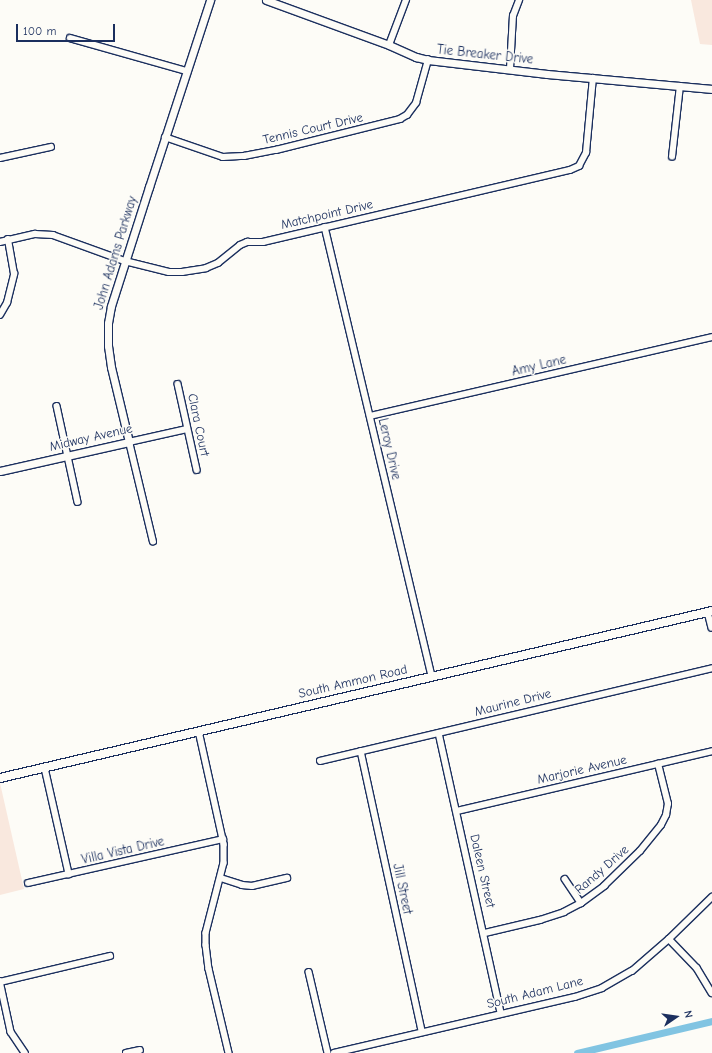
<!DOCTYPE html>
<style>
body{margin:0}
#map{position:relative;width:712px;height:1053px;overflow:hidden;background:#fdfcf7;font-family:"Comic Neue",sans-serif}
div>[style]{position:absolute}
.built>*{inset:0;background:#f9e8de}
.canal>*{height:7px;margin:-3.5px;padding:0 3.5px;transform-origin:3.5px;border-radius:3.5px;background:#81c4e2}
.roads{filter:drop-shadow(1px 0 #1b2f5e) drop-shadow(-1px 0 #1b2f5e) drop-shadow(0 1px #1b2f5e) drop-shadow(0 -1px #1b2f5e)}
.minor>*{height:5.5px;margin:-2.75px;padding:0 2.75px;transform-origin:2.75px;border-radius:2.75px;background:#fdfcf7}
.tertiary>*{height:7px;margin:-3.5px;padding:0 3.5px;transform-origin:3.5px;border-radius:3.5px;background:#fdfcf7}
.secondary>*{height:8px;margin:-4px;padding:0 4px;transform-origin:4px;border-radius:4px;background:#fdfcf7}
span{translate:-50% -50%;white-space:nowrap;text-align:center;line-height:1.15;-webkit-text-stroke:3px #fdfcf7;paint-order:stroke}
.street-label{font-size:13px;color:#1b2f5e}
.north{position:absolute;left:656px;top:997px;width:40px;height:40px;-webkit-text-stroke:3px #fdfcf7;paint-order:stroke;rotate:77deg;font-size:11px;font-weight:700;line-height:16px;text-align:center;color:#1b2f5e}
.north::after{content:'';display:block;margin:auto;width:14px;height:18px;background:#1b2f5e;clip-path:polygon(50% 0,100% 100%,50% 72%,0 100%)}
.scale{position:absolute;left:16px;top:24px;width:99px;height:18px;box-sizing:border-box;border:2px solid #1b2f5e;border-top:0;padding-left:5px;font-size:12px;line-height:14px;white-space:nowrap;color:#1b2f5e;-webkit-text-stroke:3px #fdfcf7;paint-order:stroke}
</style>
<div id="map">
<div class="built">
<i style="clip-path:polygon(691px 0,712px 0,712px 45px,700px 44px)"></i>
<i style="clip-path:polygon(0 783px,24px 889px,0 895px)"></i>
</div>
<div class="canal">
<i style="left:577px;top:1053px;width:139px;rotate:-13.3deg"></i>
</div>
<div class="roads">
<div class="minor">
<i style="left:70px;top:38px;width:122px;rotate:15.8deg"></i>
<i style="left:389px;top:45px;width:48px;rotate:-69.3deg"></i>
<i style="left:510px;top:69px;width:53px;rotate:-86.8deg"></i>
<i style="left:513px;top:16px;width:17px;rotate:-69deg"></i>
<i style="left:165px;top:137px;width:61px;rotate:19deg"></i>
<i style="left:223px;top:157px;width:21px;rotate:-3deg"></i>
<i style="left:244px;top:156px;width:33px;rotate:-11deg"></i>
<i style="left:276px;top:150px;width:128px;rotate:-14deg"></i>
<i style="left:400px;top:119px;width:8px;rotate:-30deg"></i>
<i style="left:407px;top:115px;width:15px;rotate:-53deg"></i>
<i style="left:416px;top:103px;width:45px;rotate:-74.4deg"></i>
<i style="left:672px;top:157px;width:71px;rotate:-83.6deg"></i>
<i style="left:0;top:158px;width:52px;rotate:-12.2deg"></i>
<i style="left:325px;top:227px;width:462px;rotate:76.6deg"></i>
<i style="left:0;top:242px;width:36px;rotate:-13deg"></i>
<i style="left:35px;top:234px;width:18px;rotate:3deg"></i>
<i style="left:53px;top:235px;width:77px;rotate:19.9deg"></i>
<i style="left:125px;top:261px;width:45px;rotate:14deg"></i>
<i style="left:169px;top:272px;width:13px"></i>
<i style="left:182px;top:272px;width:24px;rotate:-9deg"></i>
<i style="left:206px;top:268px;width:13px;rotate:-23deg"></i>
<i style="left:218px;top:263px;width:28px;rotate:-39deg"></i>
<i style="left:240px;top:245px;width:8px;rotate:-23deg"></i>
<i style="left:247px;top:242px;width:16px"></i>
<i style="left:263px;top:242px;width:315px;rotate:-13.2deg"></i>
<i style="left:570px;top:170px;width:10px;rotate:-24deg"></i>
<i style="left:579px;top:166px;width:15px;rotate:-62deg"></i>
<i style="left:586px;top:153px;width:75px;rotate:-84.7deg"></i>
<i style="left:0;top:315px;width:14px;rotate:-60deg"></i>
<i style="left:7px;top:303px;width:30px;rotate:-76deg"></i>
<i style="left:14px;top:274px;width:35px;rotate:-100deg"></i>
<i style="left:178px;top:384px;width:88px;rotate:77.5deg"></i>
<i style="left:57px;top:406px;width:98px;rotate:77.7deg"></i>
<i style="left:370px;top:416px;width:351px;rotate:-13deg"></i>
<i style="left:153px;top:542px;width:103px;rotate:-103.5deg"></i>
<i style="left:129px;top:442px;width:59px;rotate:-12.6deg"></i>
<i style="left:708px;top:612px;width:16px;rotate:76deg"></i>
<i style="left:199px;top:731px;width:116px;rotate:77.5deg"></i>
<i style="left:224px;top:844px;width:19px;rotate:90deg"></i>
<i style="left:224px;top:863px;width:72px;rotate:104.4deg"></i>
<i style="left:206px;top:933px;width:12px;rotate:90deg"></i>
<i style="left:206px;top:945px;width:24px;rotate:83deg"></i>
<i style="left:209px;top:969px;width:86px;rotate:76.6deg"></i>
<i style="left:439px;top:733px;width:287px;rotate:77.5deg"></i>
<i style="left:361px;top:751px;width:287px;rotate:77.7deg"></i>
<i style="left:320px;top:761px;width:403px;rotate:-13.3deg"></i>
<i style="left:45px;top:768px;width:109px;rotate:77.2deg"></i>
<i style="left:457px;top:811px;width:262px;rotate:-13.2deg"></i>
<i style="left:221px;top:878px;width:22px;rotate:18deg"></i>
<i style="left:242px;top:885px;width:10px;rotate:6deg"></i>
<i style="left:252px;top:886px;width:36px;rotate:-13deg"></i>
<i style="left:565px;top:879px;width:29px;rotate:56deg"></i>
<i style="left:28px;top:883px;width:200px;rotate:-12.7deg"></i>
<i style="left:485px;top:933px;width:57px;rotate:-13.3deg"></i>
<i style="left:540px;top:920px;width:25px;rotate:-18deg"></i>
<i style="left:564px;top:912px;width:19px;rotate:-28deg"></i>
<i style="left:581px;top:903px;width:29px;rotate:-36deg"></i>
<i style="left:604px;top:886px;width:50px;rotate:-44.2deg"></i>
<i style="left:640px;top:851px;width:33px;rotate:-51deg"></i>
<i style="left:661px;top:825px;width:11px;rotate:-63deg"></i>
<i style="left:666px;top:815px;width:11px;rotate:-80deg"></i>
<i style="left:668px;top:804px;width:41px;rotate:-104deg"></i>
<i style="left:669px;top:939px;width:40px;rotate:46deg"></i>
<i style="left:697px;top:968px;width:29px;rotate:59deg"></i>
<i style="left:309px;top:972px;width:83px;rotate:76.8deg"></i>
<i style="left:0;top:981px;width:52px;rotate:77.8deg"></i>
<i style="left:11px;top:1032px;width:25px;rotate:56deg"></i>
<i style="left:0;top:982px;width:113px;rotate:-13.3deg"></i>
<i style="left:126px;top:1053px;width:14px;rotate:-12deg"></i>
<i style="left:334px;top:1053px;width:247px;rotate:-13.1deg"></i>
<i style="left:575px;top:997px;width:28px;rotate:-18deg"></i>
<i style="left:602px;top:988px;width:34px;rotate:-30deg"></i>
<i style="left:632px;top:971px;width:49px;rotate:-40.9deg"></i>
<i style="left:669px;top:939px;width:60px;rotate:-44.3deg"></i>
</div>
<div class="tertiary">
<i style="left:266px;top:0;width:131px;rotate:20.1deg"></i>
<i style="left:389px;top:45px;width:30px;rotate:24deg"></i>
<i style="left:416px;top:57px;width:12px;rotate:14deg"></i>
<i style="left:428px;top:60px;width:120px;rotate:6.7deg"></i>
<i style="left:547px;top:74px;width:166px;rotate:5.2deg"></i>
<i style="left:0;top:471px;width:132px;rotate:-12.7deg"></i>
<i style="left:129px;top:442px;width:77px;rotate:-103.5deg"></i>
<i style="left:111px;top:367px;width:21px;rotate:-98deg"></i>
<i style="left:108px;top:346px;width:23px;rotate:-90deg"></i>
<i style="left:108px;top:323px;width:17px;rotate:-80deg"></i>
<i style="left:111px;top:306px;width:125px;rotate:-72.3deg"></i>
<i style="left:149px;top:187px;width:197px;rotate:-71.9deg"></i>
</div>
<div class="secondary">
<i style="left:0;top:778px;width:731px;rotate:-13.2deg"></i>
</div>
</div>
<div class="street-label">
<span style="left:485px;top:55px;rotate:6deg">Tie Breaker Drive</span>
<span style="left:313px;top:129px;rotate:-13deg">Tennis Court Drive</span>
<span style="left:327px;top:215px;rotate:-13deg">Matchpoint Drive</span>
<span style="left:116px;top:253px;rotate:-73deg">John Adams Parkway</span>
<span style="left:539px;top:366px;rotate:-13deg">Amy Lane</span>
<span style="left:198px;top:425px;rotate:78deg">Clara Court</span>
<span style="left:91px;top:438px;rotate:-13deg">Midway Avenue</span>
<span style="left:389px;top:449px;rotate:77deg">Leroy Drive</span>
<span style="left:353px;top:682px;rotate:-13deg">South Ammon Road</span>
<span style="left:513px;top:703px;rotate:-14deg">Maurine Drive</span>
<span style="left:582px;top:770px;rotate:-13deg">Marjorie Avenue</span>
<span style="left:123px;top:851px;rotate:-13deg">Villa Vista Drive</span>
<span style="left:602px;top:870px;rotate:-41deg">Randy Drive</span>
<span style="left:482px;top:871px;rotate:77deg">Daleen Street</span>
<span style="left:402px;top:889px;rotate:78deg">Jill Street</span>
<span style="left:535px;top:993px;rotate:-14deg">South Adam Lane</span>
</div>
<div class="north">N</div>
<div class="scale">100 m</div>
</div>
